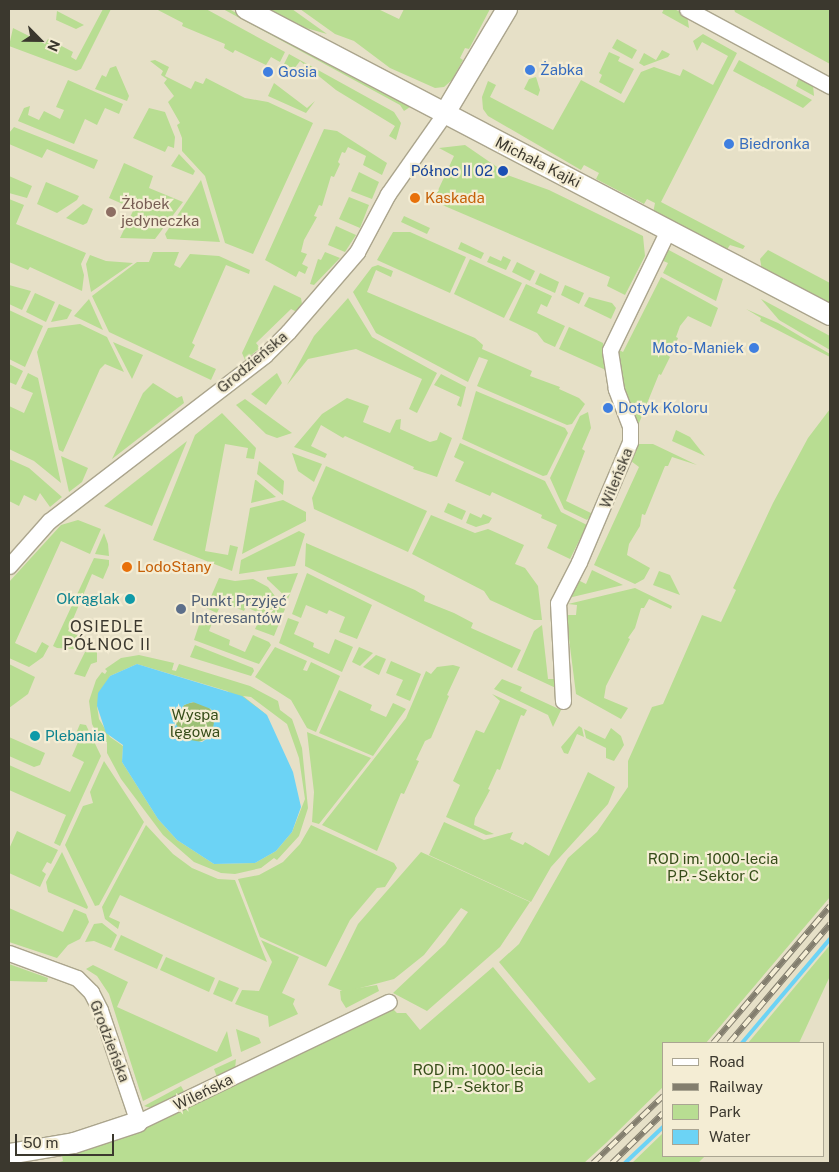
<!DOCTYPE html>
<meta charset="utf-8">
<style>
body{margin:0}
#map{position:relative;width:839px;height:1172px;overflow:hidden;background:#e6e0c7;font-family:"Public Sans",sans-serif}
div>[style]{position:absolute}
.green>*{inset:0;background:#b8dd92}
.forest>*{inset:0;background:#9cc076}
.round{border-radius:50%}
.water>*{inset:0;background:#6cd3f5}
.stream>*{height:4px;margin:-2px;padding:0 2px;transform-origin:2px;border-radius:2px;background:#6cd3f5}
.roads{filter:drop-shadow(1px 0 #aba58d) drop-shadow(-1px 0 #aba58d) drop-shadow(0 1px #aba58d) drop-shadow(0 -1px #aba58d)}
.minor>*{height:15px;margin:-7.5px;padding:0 7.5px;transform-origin:7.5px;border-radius:7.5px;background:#fff}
.tertiary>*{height:20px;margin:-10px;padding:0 10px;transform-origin:10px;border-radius:10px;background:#fff}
.rail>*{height:5.5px;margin-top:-2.75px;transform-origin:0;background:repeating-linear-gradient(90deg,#f4edd4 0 11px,#837e6e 0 22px);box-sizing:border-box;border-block:1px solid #837e6e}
.dots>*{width:14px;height:14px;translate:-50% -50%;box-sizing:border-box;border:2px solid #f4edd4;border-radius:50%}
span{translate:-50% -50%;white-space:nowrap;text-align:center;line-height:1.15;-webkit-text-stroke:4.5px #f4edd4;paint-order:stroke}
.shop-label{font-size:15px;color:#366cbe}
.left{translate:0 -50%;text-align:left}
.right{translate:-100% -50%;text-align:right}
.street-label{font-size:15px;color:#3b382e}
.transit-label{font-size:15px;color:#164399}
.food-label{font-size:15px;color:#c56008}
.education-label{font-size:15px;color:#785e54}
.culture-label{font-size:15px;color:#0d838f}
.service-label{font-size:15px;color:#4e5e75}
.park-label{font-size:15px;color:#364d19}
.neighbourhood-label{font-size:16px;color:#3b382e;letter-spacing:1px}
.frame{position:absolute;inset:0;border:10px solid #3b382e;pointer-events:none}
.legend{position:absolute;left:662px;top:1042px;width:162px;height:115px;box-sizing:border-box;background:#f4edd4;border:1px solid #aaa592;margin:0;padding:6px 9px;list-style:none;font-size:15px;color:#3b382e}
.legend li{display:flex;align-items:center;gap:10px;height:25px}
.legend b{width:25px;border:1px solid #aaa592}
.north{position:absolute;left:15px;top:15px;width:50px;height:50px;-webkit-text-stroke:4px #f4edd4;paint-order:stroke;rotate:113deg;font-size:14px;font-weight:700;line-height:20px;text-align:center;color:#3b382e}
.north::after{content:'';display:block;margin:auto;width:18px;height:22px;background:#3b382e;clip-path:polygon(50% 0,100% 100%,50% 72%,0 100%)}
.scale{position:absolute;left:15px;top:1134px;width:99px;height:22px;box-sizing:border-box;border:2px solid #3b382e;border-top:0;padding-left:6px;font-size:15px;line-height:18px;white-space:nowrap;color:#3b382e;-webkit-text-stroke:4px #f4edd4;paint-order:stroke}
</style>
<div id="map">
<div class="green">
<i style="clip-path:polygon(103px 9px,111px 9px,81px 69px,76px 71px,9px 46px,13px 28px,45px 44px,48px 39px,73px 52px,71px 57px,76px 60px)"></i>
<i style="clip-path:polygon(156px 9px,206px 9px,285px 52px,280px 62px,271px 57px,266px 65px,235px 50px,233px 53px,224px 48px,225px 44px,182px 26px,183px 23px)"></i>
<i style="clip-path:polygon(223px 9px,229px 9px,410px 107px,404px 111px,400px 105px)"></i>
<i style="clip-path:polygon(263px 9px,292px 9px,327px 34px,299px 26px)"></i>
<i style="clip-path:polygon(300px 9px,378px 9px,399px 19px,404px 9px,490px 9px,469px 49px,465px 48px,460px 58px,463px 60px,452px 80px,444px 87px,435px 88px,390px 68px,354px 41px,335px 34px)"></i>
<i style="clip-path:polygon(664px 9px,674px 9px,687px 15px,689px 28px,662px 13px)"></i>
<i style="clip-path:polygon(734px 9px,830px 9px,830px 64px,735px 12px)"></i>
<i style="clip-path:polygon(57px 11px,84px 25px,76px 29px,56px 20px)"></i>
<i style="clip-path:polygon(703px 34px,737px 53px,661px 202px,745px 246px,743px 249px,730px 245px,726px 251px,653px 213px,655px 203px,647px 199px,644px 204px,596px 179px,599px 173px,584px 165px,581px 170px,488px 116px,483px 109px,482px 97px,488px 81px,496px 85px,490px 97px,553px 130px,581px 80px,624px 103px,641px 72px,654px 67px,680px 76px,683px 69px,713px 85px,728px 56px,702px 42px,697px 51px,693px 41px)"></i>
<i style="clip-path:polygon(617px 39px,637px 50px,632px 59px,612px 48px)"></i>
<i style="clip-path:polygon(662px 50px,670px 54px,668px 57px,644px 66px,639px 63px,644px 53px,656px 60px)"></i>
<i style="clip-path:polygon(609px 52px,620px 57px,618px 61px,634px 69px,621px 94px,599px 82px,602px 75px,599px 73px)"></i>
<i style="clip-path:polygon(289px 54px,394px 112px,401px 123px,396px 140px,389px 136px,395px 126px,336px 90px,300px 61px,294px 69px,284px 64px)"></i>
<i style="clip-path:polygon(155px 60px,169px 67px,165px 76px,191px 89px,195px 81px,203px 84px,206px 78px,245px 98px,268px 102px,313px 123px,253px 254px,225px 243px,205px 176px,182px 151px,182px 138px,177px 125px,180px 123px,168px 102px,174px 96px,164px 83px,167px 79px,161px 75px,163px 71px,150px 61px)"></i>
<i style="clip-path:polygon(739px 60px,812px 100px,803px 108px,733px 71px)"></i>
<i style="clip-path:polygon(116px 66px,129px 96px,127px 101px,95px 89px,102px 75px,106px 77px,110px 68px)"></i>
<i style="clip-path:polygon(536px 77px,540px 90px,538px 96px,524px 89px,529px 79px)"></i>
<i style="clip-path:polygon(799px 77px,813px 85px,814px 96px,796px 86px)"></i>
<i style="clip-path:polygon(68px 80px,123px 104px,119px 114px,105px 108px,97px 125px,85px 119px,74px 144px,18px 121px,24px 108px,30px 106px,28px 115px,39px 120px,44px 111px,60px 119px,64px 110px,56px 107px)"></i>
<i style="clip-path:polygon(274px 83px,307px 108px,315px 101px,306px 113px,268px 96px)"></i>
<i style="clip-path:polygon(149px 108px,165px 112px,175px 137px,174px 148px,168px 146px,165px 152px,133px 138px)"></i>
<i style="clip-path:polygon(14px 127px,98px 160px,94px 169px,47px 149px,42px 158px,9px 144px,9px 133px)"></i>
<i style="clip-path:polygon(324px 129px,337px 131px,387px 163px,382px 175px,363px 165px,366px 156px,348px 147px,345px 153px,342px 152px,338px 162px,340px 164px,334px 177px,331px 176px,322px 206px,319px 205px,314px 216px,317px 217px,304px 240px,301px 252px,307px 254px,302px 264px,308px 267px,305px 274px,299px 271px,296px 277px,265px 260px)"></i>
<i style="clip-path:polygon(465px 145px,497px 167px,496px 171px,549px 190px,643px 236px,645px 256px,625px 295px,607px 286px,610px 277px,433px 201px,454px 156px,439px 148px)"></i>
<i style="clip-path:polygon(179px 154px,195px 171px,193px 175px,171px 166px)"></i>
<i style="clip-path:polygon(124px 163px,153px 176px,149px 188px,183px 202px,155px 239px,120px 238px,134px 209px,109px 198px)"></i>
<i style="clip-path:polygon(359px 172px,379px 182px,372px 199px,351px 191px)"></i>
<i style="clip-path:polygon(9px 176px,32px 186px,27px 198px,9px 193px)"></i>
<i style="clip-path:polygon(201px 180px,220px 242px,167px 239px,165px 234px)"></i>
<i style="clip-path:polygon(46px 182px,79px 196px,77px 200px,57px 213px,37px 204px)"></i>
<i style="clip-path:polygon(349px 197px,369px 205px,360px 228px,339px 219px)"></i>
<i style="clip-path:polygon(9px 199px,24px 205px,16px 224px,86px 253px,81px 264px,84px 275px,82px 291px,30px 267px,28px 270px,9px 262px)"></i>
<i style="clip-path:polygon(83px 204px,93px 209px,87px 223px,83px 225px,66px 218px)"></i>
<i style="clip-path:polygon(404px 216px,430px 228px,427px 234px,401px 222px)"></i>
<i style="clip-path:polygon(336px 226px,356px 235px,345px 252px,328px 245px)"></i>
<i style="clip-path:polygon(393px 232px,410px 232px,466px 257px,450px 293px,377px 260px)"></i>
<i style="clip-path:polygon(461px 242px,484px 253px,481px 259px,458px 249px)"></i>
<i style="clip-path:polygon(665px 248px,723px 279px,716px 301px,663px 273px,668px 263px,661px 260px)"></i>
<i style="clip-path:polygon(768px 250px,830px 283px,830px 306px,762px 270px,760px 259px)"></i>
<i style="clip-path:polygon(153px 252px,179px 252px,174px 265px,180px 268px,190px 254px,219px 256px,250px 270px,249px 274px,226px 265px,192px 343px,195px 345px,189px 357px,216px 369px,211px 380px,109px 332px,92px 296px,137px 262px,149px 262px)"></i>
<i style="clip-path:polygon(325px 252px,340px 258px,314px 285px,310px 284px,318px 259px,321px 260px)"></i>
<i style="clip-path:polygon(90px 255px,106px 261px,133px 263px,91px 292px,86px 264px)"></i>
<i style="clip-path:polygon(490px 256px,501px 261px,503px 256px,511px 260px,506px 270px,487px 262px)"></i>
<i style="clip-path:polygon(470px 259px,522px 283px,504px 318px,454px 294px)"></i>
<i style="clip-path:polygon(517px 262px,535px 271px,530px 281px,512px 272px)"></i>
<i style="clip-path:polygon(378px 265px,393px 271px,391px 277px,376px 270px,367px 292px,475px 338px,483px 345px,482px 349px,532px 371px,530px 376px,560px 387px,559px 389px,579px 398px,585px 404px,572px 424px,567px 425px,477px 386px,488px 360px,479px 357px,468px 382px,376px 333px,353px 292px,372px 267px)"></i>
<i style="clip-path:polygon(540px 273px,559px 282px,555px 293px,535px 284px)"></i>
<i style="clip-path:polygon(661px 277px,718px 308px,711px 327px,688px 316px,680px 326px,676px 337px,678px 338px,675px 346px,672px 345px,667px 355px,670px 357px,661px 375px,659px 374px,637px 428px,621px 386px,617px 349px,623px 352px)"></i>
<i style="clip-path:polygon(526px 284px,552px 296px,547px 307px,541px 304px,537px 313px,565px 326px,555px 347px,544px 342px,537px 333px,509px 320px)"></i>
<i style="clip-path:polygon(9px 285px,31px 291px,22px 310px,9px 304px)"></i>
<i style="clip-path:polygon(274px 285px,301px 298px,302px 304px,297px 312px,291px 309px,256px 343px,260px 348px,245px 360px,242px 353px)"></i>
<i style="clip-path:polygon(565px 285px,584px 293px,579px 304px,561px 295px)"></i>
<i style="clip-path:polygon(35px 293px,55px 302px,46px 322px,26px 312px)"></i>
<i style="clip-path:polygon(589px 297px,612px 303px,616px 308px,611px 319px,584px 306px)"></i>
<i style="clip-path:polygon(348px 298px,372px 337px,437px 373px,417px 413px,409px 409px,422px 379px,356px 349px,308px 359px,287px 385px,314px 336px)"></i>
<i style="clip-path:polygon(89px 299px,103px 330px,74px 316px)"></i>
<i style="clip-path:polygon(761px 299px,830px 336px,830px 350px,779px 320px)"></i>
<i style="clip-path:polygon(59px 304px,72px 310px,67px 319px,51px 322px)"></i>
<i style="clip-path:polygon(746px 309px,778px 323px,830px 354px,830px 357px,760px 321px,761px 318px)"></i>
<i style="clip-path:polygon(9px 310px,43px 326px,25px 367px,9px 359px)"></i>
<i style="clip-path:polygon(80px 324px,107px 337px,124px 372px,105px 364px,100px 369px,63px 452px,59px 450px,37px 352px,48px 328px)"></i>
<i style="clip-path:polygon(569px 327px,603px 343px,608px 371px,559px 349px)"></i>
<i style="clip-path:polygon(113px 342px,143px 355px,132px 379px)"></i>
<i style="clip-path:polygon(9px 364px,23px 371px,16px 385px,9px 382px)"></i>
<i style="clip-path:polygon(28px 373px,38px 378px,61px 483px,34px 461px,9px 449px,9px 406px,24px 413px,33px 393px,21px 388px)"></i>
<i style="clip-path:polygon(277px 373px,282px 383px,266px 405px,251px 394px)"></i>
<i style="clip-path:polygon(441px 374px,466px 387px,461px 407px,457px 405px,460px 397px,434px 385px)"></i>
<i style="clip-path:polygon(153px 383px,177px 398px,182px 396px,184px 403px,112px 459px,143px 393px)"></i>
<i style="clip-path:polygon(476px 391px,565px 428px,568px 433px,547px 475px,543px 476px,462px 439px)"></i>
<i style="clip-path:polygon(347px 398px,369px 406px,363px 422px,390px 433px,396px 420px,401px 419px,400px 429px,430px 442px,437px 440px,440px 432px,452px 438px,437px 477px,413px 469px,414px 467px,345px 436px,343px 438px,321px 425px,311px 446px,327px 454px,325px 458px,294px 447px,322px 414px)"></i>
<i style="clip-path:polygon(245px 399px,292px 433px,277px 438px,266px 434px,236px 405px)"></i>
<i style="clip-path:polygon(830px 409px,830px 897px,706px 1043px,663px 1043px,663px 1087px,606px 1143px,584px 1163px,56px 1163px,63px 1161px,62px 1156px,106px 1143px,143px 1127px,392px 1008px,397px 1013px,406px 1013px,420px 1030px,493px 967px,589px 1083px,596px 1079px,499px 962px,519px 944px,568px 858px,597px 832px,628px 787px,628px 761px,652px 707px,663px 704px,702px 615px,721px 622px,736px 590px,733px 588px,773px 503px,808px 438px)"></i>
<i style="clip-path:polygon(588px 412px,591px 428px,582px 449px,585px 451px,566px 501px,593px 514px,587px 520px,564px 509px,550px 478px,580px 416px)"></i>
<i style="clip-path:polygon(222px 413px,256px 448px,254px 459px,246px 458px,248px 448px,225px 444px,205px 551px,228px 555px,230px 545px,238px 547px,232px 571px,153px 540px,195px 435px)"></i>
<i style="clip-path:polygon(676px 430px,690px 437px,705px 456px,672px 441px)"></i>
<i style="clip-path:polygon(187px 441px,152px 526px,104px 506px)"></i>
<i style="clip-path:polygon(460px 443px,545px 481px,561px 512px,587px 525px,570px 559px,547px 548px,557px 525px,541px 518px,542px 515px,492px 492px,490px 496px,455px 481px,464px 462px,454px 457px)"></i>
<i style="clip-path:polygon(638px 444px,653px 444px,697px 465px,672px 457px,668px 466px,665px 466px,645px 515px,642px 514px,640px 526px,629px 544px,627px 555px,650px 568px,644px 579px,635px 584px,594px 565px,639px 467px,631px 461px)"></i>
<i style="clip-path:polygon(292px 453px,322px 464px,314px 482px,298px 471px)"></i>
<i style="clip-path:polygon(61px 456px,88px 468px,82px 482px,69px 492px)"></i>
<i style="clip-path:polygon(9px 459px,29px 468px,62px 497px,50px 507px,40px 493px,36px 501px,24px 495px,19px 506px,9px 501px)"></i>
<i style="clip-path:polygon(259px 461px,284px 481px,283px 495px,257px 474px)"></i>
<i style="clip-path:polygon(326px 466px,427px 511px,408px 552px,314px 509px,312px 498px)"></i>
<i style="clip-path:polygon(255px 480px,256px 480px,276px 497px,251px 503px)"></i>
<i style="clip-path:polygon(283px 500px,306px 512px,306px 521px,242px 554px,250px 508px)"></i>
<i style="clip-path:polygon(448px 503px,466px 511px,462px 520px,444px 512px)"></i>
<i style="clip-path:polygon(470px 513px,481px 518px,483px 514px,492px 518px,489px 523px,476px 527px,466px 523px)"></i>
<i style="clip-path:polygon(431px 515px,475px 533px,488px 529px,524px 545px,515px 564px,525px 568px,538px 586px,542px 620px,534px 620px,490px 600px,484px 591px,412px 554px)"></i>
<i style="clip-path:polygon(78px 520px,101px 529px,90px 554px,61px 541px,15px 643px,36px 653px,42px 642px,49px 646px,43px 657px,29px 667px,9px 658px,9px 582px,61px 525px)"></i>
<i style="clip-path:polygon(299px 531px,305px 534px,295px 566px,239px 574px,241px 560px)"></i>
<i style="clip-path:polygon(104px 533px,108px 544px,109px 556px,95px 554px)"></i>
<i style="clip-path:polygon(306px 543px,415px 590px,425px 596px,424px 601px,454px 613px,473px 623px,471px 628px,521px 650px,512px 668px,305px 566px)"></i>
<i style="clip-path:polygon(94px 558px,109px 560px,109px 565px,103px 579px,92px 574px,68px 631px,79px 636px,74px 649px,57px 648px,53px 646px)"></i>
<i style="clip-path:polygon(592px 570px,623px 585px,564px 599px,576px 579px,586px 584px)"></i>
<i style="clip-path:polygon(659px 571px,670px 575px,680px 595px,653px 585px)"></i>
<i style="clip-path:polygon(298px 573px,288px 599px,267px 579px,267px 577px)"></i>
<i style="clip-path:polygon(307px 573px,372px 605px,357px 639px,339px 632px,345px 617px,329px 610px,327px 614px,306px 605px,301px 618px,292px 614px)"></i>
<i style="clip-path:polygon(219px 578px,235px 581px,253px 579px,268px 587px,285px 609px,274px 636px,255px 629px,262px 614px,246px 607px,244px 611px,222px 602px,217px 613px,206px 608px)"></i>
<i style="clip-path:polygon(635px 588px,672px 606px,671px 609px,649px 599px,644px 608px,641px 608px,635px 628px,628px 638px,630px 639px,606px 686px,604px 698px,628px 708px,621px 719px,576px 694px,566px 615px,576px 615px,577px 605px,568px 604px)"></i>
<i style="clip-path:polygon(203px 613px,214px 618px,209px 631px,230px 640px,229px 645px,245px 652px,253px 635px,269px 642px,271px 645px,259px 664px,194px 640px)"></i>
<i style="clip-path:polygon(288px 618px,299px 622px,294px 634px,314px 643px,313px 647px,329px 654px,335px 639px,353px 647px,342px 672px,279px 643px)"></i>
<i style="clip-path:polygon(542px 625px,548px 679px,558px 679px,558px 689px,517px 670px,534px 631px)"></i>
<i style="clip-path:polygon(195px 645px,253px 668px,254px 671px,251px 676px,190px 657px)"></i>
<i style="clip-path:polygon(275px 647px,307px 661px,303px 670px,307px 671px,311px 662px,340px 676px,316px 732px,307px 728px,291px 700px,255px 677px)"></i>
<i style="clip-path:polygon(359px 647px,373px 653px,360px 666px,352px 662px)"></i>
<i style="clip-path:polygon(97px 650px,97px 662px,91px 664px,85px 677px,74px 674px,85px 652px)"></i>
<i style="clip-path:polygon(evenodd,139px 655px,174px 663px,172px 670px,176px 671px,179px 664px,250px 686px,278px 701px,280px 710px,292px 719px,302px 748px,308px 808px,299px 836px,277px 860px,274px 858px,261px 868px,235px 874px,221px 873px,194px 862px,163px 835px,121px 779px,107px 753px,107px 742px,101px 742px,92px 724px,89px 701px,96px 680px,102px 672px,105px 674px,107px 671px,105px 669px,121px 658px,139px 655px,137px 664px,227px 691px,267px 715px,243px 696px,251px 697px,287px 724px,299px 758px,305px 799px,292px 832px,276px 851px,255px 863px,214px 864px,177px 840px,158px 819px,122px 762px,123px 746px,110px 737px,99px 719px,97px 706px,110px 676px,137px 664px)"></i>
<i style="clip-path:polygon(376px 655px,386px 659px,379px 675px,363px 667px)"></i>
<i style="clip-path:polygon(391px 661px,421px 674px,410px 701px,396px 695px,403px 680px,386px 673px)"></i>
<i style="clip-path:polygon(9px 664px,35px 677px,28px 694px,9px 708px)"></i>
<i style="clip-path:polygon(453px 665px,460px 667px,447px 695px,449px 696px,431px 738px,425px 741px,416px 760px,419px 761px,404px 794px,401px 793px,377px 851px,322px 825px,406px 718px,426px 671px,431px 674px,437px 667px)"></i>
<i style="clip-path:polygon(502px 679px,522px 687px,520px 691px,561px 710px,553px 727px,548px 715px,494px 689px)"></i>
<i style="clip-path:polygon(339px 690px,372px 705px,370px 710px,386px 717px,393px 703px,406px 709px,373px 756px,319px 733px)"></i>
<i style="clip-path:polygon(492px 694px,527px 710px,524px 716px,521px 715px,500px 770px,497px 769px,488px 789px,490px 790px,475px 818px,474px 825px,494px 834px,486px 835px,446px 817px,460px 785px,453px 781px,476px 730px,484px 733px,500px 701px)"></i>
<i style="clip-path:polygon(80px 724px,86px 725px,101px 756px,60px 846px,54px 843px,66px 815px,9px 790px,9px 765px,70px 792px,84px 762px,72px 756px,79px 740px,74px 738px)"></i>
<i style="clip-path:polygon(579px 726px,582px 728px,584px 737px,577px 734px,568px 754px,564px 753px,561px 747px)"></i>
<i style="clip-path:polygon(611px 728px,621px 736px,624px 745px,614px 761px,606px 758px,606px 748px,586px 738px,584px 729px,605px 739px)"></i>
<i style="clip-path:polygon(307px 732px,371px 758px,319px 824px,312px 822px,314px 792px)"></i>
<i style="clip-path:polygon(9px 737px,45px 753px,40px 765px,34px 767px,9px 756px)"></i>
<i style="clip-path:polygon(104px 761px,144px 822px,99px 905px,95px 906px,65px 845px,83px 806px,93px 803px,90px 792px)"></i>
<i style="clip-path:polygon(588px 772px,615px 787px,608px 804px,551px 867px,531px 902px,429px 855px,444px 822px,484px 840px,513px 832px,510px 839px,523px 845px,525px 842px,549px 856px)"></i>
<i style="clip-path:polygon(146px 825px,173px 854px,192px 868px,218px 879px,235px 880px,267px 962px,120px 895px,109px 917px,120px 922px,118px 929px,105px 919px,102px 907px)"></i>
<i style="clip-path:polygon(311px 825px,394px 863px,397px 868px,385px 887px,377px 888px,350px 920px,326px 967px,260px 937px,238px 879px,259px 875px,283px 862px,300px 844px)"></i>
<i style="clip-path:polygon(17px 831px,58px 850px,51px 864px,47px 862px,42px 871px,46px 874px,40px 887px,9px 873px,9px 849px)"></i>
<i style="clip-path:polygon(62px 852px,88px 907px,87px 909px,48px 892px,46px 882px)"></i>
<i style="clip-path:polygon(421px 852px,530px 902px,500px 947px,427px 1011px,393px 993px,445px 944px,468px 912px,461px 908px,424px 955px,394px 979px,345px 992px,328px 985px,358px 924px)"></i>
<i style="clip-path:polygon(9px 908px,63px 932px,74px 909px,86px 914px,89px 922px,80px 939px,68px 945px,57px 958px,9px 942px)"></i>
<i style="clip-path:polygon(102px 923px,117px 935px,111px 948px,94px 941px,85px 942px,94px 924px)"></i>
<i style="clip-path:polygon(121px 935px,163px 955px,157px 969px,114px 950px)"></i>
<i style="clip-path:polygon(261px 940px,299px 957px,282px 993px,295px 999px,293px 1004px,298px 1014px,269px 1027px,268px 1016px,235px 1004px,242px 990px,259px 991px,272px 962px)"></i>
<i style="clip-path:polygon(830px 945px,830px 976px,799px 1043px,748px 1043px)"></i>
<i style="clip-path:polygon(166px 957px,215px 978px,209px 992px,160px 970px)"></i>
<i style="clip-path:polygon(9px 964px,48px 978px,47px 982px,9px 981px)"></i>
<i style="clip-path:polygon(93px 965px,128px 982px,117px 1007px,217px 1052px,227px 1031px,232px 1056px,143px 1101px,109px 994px,97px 976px,86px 969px)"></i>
<i style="clip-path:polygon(219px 980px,239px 988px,232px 1002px,213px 994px)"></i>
<i style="clip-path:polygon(377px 985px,379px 991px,346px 1008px,341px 1000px,340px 991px)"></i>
<i style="clip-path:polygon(236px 1029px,259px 1038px,261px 1043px,241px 1052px)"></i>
<i style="clip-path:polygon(236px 1059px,235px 1069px,217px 1077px,214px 1069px)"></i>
<i style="clip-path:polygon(181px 1086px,185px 1093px,151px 1108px,144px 1106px)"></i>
<i style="clip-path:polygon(663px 1133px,663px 1156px,705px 1156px,698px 1163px,632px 1163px)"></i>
</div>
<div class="forest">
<i class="round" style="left:175px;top:702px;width:40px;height:40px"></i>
</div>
<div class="water">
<i style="clip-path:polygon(evenodd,137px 664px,242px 696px,267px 715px,293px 772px,301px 807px,292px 832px,276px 851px,255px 863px,214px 864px,177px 840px,158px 819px,122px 762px,123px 745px,106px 733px,97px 706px,98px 693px,110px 676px,137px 664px,193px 702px,211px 709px,215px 718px,211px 736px,202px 742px,184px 739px,175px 722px,184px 705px,193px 702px)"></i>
</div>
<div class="stream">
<i style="left:742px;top:1043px;width:136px;rotate:-49.8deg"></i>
<i style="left:625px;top:1163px;width:52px;rotate:-43.5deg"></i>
</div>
<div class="roads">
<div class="minor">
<i style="left:687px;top:9px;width:162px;rotate:28.3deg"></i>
<i style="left:9px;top:566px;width:60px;rotate:-48.4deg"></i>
<i style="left:49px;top:521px;width:272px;rotate:-37.5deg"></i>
<i style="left:265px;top:355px;width:33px;rotate:-45deg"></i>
<i style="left:288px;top:332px;width:106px;rotate:-49.2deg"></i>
<i style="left:357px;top:252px;width:66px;rotate:-61.9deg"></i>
<i style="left:388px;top:194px;width:99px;rotate:-54.9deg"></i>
<i style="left:563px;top:701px;width:98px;rotate:-92.9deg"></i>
<i style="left:558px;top:603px;width:46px;rotate:-62.9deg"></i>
<i style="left:579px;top:562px;width:130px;rotate:-67deg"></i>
<i style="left:630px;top:442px;width:16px;rotate:-90deg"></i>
<i style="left:630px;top:426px;width:40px;rotate:-111deg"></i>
<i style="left:616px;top:389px;width:39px;rotate:-99deg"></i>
<i style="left:610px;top:350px;width:133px;rotate:-64.2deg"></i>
<i style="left:9px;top:953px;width:72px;rotate:20.2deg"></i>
<i style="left:77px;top:978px;width:20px;rotate:45deg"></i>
<i style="left:91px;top:992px;width:20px;rotate:63deg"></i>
<i style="left:100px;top:1010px;width:118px;rotate:71.3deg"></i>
<i style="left:138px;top:1122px;width:278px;rotate:-25.6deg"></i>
</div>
<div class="tertiary">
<i style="left:246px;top:9px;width:659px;rotate:27.65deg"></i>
<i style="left:445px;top:113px;width:121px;rotate:-59.2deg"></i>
<i style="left:9px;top:1154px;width:66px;rotate:-9.6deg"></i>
<i style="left:74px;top:1143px;width:67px;rotate:-18.2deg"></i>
</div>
</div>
<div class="rail">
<i style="left:713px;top:1043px;width:180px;rotate:-49.5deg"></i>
<i style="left:729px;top:1043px;width:156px;rotate:-49.7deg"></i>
<i style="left:593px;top:1163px;width:97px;rotate:-43.7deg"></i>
<i style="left:612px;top:1163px;width:71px;rotate:-44.4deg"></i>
</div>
<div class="dots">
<i style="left:530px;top:70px;background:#3f7fe0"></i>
<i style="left:268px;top:72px;background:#3f7fe0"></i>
<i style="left:729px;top:144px;background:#3f7fe0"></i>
<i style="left:503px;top:171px;background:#1a4fb4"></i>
<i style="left:415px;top:198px;background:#e8710a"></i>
<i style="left:111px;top:212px;background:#8d6e63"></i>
<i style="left:754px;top:348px;background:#3f7fe0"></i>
<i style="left:608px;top:408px;background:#3f7fe0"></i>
<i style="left:127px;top:567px;background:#e8710a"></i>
<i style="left:130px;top:599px;background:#0f9aa8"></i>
<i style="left:181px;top:609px;background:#5c6f8a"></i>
<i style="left:35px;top:736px;background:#0f9aa8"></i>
</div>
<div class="shop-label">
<span class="left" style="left:540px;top:70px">Żabka</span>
<span class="left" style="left:278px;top:72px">Gosia</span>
<span class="left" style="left:739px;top:144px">Biedronka</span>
<span class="right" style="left:744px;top:348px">Moto-Maniek</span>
<span class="left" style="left:618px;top:408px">Dotyk Koloru</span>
</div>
<div class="street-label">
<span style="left:538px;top:162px;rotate:27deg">Michała Kajki</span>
<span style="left:252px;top:362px;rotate:-40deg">Grodzieńska</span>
<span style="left:616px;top:478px;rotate:-68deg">Wileńska</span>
<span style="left:110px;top:1041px;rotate:69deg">Grodzieńska</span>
<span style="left:203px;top:1092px;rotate:-26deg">Wileńska</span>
</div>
<div class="transit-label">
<span class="right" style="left:493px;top:171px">Północ II 02</span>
</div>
<div class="food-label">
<span class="left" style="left:425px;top:198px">Kaskada</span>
<span class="left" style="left:137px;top:567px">LodoStany</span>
</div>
<div class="education-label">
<span class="left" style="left:121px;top:212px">Żłobek<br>jedyneczka</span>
</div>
<div class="culture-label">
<span class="right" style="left:120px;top:599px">Okrąglak</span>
<span class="left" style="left:45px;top:736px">Plebania</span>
</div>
<div class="service-label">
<span class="left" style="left:191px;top:609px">Punkt Przyjęć<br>Interesantów</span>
</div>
<div class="park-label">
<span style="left:195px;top:723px">Wyspa<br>lęgowa</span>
<span style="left:713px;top:867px">ROD im. 1000-lecia<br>P.P. - Sektor C</span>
<span style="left:478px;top:1078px">ROD im. 1000-lecia<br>P.P. - Sektor B</span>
</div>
<div class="neighbourhood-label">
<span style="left:107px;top:636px">OSIEDLE<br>PÓŁNOC II</span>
</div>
<div class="frame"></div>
<ul class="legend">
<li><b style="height:6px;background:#fff"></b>Road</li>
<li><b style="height:6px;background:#837e6e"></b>Railway</li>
<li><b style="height:14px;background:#b8dd92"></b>Park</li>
<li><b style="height:14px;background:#6cd3f5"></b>Water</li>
</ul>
<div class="north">N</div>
<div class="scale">50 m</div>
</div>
